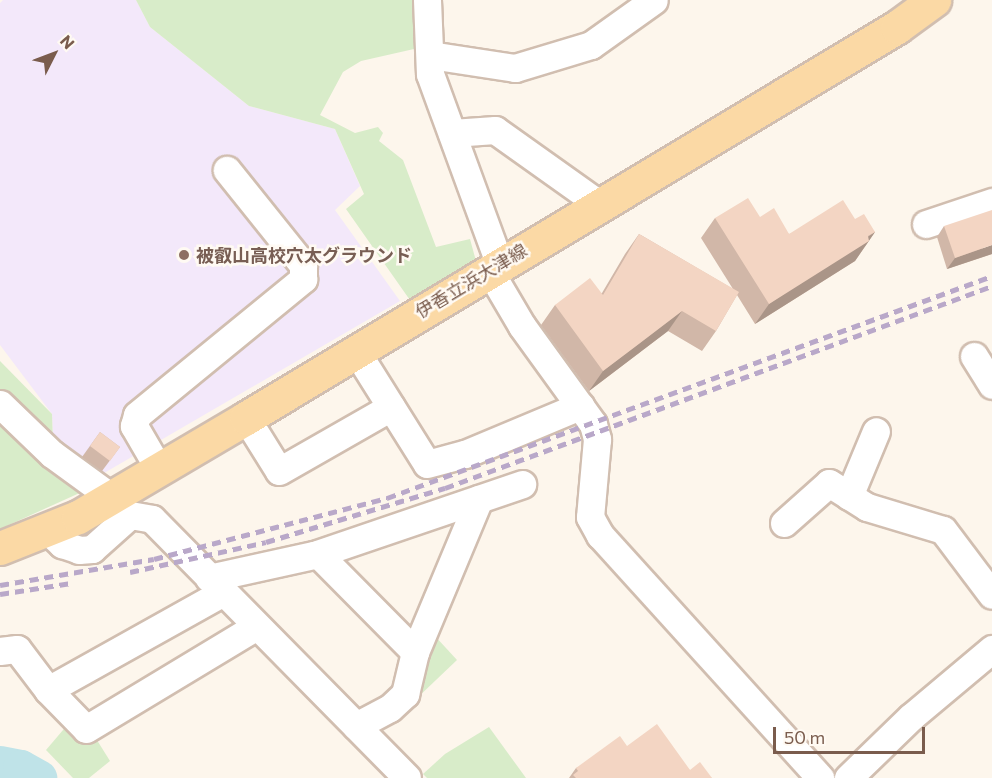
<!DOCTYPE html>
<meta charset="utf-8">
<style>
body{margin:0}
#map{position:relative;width:992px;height:778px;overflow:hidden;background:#fdf6ec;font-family:Commissioner,"Noto Sans JP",sans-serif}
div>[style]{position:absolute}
.education>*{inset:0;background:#f3e8fa}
.green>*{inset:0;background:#d8ecc9}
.river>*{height:36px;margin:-18px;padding:0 18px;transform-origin:18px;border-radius:18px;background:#bfe3e8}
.roads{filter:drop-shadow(2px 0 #d1beb0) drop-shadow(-2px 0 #d1beb0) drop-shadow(0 2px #d1beb0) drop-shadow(0 -2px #d1beb0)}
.minor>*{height:27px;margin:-13.5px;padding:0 13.5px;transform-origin:13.5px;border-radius:13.5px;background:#fff}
.major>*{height:33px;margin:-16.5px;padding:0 16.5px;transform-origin:16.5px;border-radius:16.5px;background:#fbd9a5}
.rail>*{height:4.5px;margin-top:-2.25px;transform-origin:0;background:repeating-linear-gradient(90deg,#b9a8c9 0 9px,transparent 0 15px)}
.wall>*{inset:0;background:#d1b7a8}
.shaded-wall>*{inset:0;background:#aa9588}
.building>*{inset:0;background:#f3d5c3}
.dots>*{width:16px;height:16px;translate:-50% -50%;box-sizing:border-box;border:3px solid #fffaf3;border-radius:50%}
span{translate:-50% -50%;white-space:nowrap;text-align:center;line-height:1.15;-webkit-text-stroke:5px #fffaf3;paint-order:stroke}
.education-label{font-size:18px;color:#785e54;font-weight:700}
.left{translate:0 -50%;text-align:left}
.street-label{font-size:18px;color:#7a5c4d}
.north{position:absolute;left:24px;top:24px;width:60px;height:60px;-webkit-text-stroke:4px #fffaf3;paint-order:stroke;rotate:48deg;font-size:16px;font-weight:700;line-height:24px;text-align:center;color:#7a5c4d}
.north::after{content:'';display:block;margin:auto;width:21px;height:27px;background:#7a5c4d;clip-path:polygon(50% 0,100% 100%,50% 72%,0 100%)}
.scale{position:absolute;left:773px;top:727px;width:152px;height:27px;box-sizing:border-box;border:3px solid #7a5c4d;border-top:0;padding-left:8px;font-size:18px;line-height:21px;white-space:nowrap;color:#7a5c4d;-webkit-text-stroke:4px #fffaf3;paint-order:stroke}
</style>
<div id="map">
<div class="education">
<i style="clip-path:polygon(3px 0,136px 0,150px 27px,249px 106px,335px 129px,360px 186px,335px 210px,400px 301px,99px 476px,53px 444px,52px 414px,0 345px,0 3px)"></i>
</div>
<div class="green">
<i style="clip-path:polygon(136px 0,435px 0,414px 49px,361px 61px,343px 72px,320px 115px,355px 133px,378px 127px,383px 133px,379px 141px,403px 160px,436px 247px,470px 239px,476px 261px,412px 303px,346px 209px,364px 194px,335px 129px,249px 106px,150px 27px)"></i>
<i style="clip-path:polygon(0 361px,52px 414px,53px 444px,0 396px)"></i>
<i style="clip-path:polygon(0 420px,84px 491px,0 529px)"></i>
<i style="clip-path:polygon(434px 635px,457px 660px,415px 700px)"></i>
<i style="clip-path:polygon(69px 723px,95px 737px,110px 761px,89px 778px,73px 778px,46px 750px)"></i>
<i style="clip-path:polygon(489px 727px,526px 778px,427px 778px,423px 774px,445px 754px)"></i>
</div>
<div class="river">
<i style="left:0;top:764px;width:21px;rotate:11deg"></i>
<i style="left:21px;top:768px;width:21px;rotate:29deg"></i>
</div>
<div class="roads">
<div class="minor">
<i style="left:427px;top:0;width:74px;rotate:87.7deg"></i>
<i style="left:430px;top:74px;width:201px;rotate:69.9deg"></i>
<i style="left:430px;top:55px;width:86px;rotate:8.7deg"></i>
<i style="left:515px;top:68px;width:79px;rotate:-16.8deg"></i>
<i style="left:591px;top:45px;width:77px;rotate:-35.5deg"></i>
<i style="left:452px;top:133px;width:43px;rotate:-4deg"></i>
<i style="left:495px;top:130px;width:128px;rotate:35.4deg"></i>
<i style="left:926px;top:224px;width:70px;rotate:-18.4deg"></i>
<i style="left:489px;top:270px;width:65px;rotate:59.5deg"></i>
<i style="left:522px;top:326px;width:121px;rotate:54.1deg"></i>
<i style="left:593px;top:424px;width:16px;rotate:75deg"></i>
<i style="left:597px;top:439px;width:78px;rotate:95.1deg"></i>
<i style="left:590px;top:517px;width:21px;rotate:61deg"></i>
<i style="left:600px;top:535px;width:328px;rotate:47.8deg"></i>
<i style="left:356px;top:351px;width:133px;rotate:57.9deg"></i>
<i style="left:427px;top:464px;width:39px;rotate:-15deg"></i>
<i style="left:465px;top:454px;width:125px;rotate:-22.7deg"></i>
<i style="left:974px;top:356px;width:34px;rotate:58deg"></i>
<i style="left:0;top:404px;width:72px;rotate:43.9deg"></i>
<i style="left:52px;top:454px;width:73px;rotate:36.1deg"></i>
<i style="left:246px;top:418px;width:62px;rotate:58.1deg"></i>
<i style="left:279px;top:471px;width:129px;rotate:-29.7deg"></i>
<i style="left:159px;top:469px;width:50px;rotate:-120.2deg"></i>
<i style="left:134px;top:426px;width:11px;rotate:-75deg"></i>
<i style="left:137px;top:415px;width:215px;rotate:-39.3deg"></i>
<i style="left:303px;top:279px;width:14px;rotate:-90deg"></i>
<i style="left:303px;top:265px;width:122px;rotate:-128.7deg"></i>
<i style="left:849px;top:496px;width:70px;rotate:-67.4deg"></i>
<i style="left:784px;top:523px;width:60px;rotate:-41.6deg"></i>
<i style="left:829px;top:483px;width:45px;rotate:32.3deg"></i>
<i style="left:867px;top:507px;width:79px;rotate:16.8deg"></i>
<i style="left:943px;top:530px;width:81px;rotate:53deg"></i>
<i style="left:47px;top:530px;width:21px;rotate:43deg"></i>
<i style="left:62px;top:544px;width:18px;rotate:19deg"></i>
<i style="left:79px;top:550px;width:13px;rotate:-4deg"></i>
<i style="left:92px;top:549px;width:51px;rotate:-41.8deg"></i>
<i style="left:130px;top:515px;width:22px;rotate:10deg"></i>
<i style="left:152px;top:519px;width:363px;rotate:45.4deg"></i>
<i style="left:318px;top:554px;width:138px;rotate:45.3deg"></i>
<i style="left:209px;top:578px;width:107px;rotate:-12.4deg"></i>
<i style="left:314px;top:555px;width:220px;rotate:-18.8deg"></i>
<i style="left:0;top:651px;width:17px;rotate:-7deg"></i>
<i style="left:17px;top:649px;width:51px;rotate:52.9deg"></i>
<i style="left:48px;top:690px;width:54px;rotate:45.7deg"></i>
<i style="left:86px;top:729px;width:197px;rotate:-31.1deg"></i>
<i style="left:48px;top:690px;width:201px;rotate:-29.2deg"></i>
<i style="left:356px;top:726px;width:38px;rotate:-28deg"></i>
<i style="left:390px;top:708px;width:21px;rotate:-43deg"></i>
<i style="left:405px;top:694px;width:43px;rotate:-76.6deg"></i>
<i style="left:415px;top:652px;width:166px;rotate:-67.3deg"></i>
<i style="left:848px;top:778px;width:88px;rotate:-44.1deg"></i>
<i style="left:911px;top:717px;width:106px;rotate:-40deg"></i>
</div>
<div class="major">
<i style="left:0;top:548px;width:84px;rotate:-21.7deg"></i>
<i style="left:78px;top:517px;width:195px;rotate:-30.5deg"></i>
<i style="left:246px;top:418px;width:759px;rotate:-30.99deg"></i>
<i style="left:897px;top:27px;width:46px;rotate:-36.1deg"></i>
</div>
</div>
<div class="rail">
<i style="left:130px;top:572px;width:139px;rotate:-12.4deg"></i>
<i style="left:266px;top:542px;width:187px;rotate:-16.8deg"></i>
<i style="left:445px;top:488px;width:583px;rotate:-20.27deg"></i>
<i style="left:0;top:585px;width:156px;rotate:-9.6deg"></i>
<i style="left:154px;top:559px;width:241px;rotate:-14.7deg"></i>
<i style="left:387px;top:498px;width:644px;rotate:-20.15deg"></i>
<i style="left:0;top:594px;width:72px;rotate:-8.8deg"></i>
</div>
<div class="wall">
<i style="clip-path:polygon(760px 217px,789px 234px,855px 219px,875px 232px,855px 261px,755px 324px,737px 295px,716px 331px,702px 351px,668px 331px,589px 391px,541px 325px,555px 305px,602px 293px,625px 254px,639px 234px,733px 289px,701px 238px,715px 218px)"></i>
<i style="clip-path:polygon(944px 226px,992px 254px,947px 269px,937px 237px)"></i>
<i style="clip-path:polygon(100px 432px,120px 447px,102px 471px,82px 457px)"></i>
<i style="clip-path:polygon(627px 746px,690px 770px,712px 778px,569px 778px,576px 768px)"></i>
</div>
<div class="shaded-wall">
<i style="clip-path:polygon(875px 232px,855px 261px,755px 324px,769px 304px)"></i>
<i style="clip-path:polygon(992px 245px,992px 254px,947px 269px,955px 258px)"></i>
<i style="clip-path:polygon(682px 311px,668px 331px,589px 391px,603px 371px)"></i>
</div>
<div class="building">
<i style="clip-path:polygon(748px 198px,760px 217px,774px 208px,789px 234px,843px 200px,855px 219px,864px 214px,875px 232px,868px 236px,869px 241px,769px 304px,715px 218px)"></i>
<i style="clip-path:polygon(992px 210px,992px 245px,955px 258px,944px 226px)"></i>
<i style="clip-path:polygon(639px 234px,739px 292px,716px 331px,682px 311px,603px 371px,555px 305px,590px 278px,603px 295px)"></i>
<i style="clip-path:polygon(100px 432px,120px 447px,110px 461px,90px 446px)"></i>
<i style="clip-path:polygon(657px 724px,690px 770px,700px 762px,712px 778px,576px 778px,573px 775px,578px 771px,576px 768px,620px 736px,627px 746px)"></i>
</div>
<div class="dots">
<i style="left:184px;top:255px;background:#8d6e63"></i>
</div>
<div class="education-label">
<span class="left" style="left:196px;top:255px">被叡山高校穴太グラウンド</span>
</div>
<div class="street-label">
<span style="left:471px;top:281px;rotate:-31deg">伊香立浜大津線</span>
</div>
<div class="north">N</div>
<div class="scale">50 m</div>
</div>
